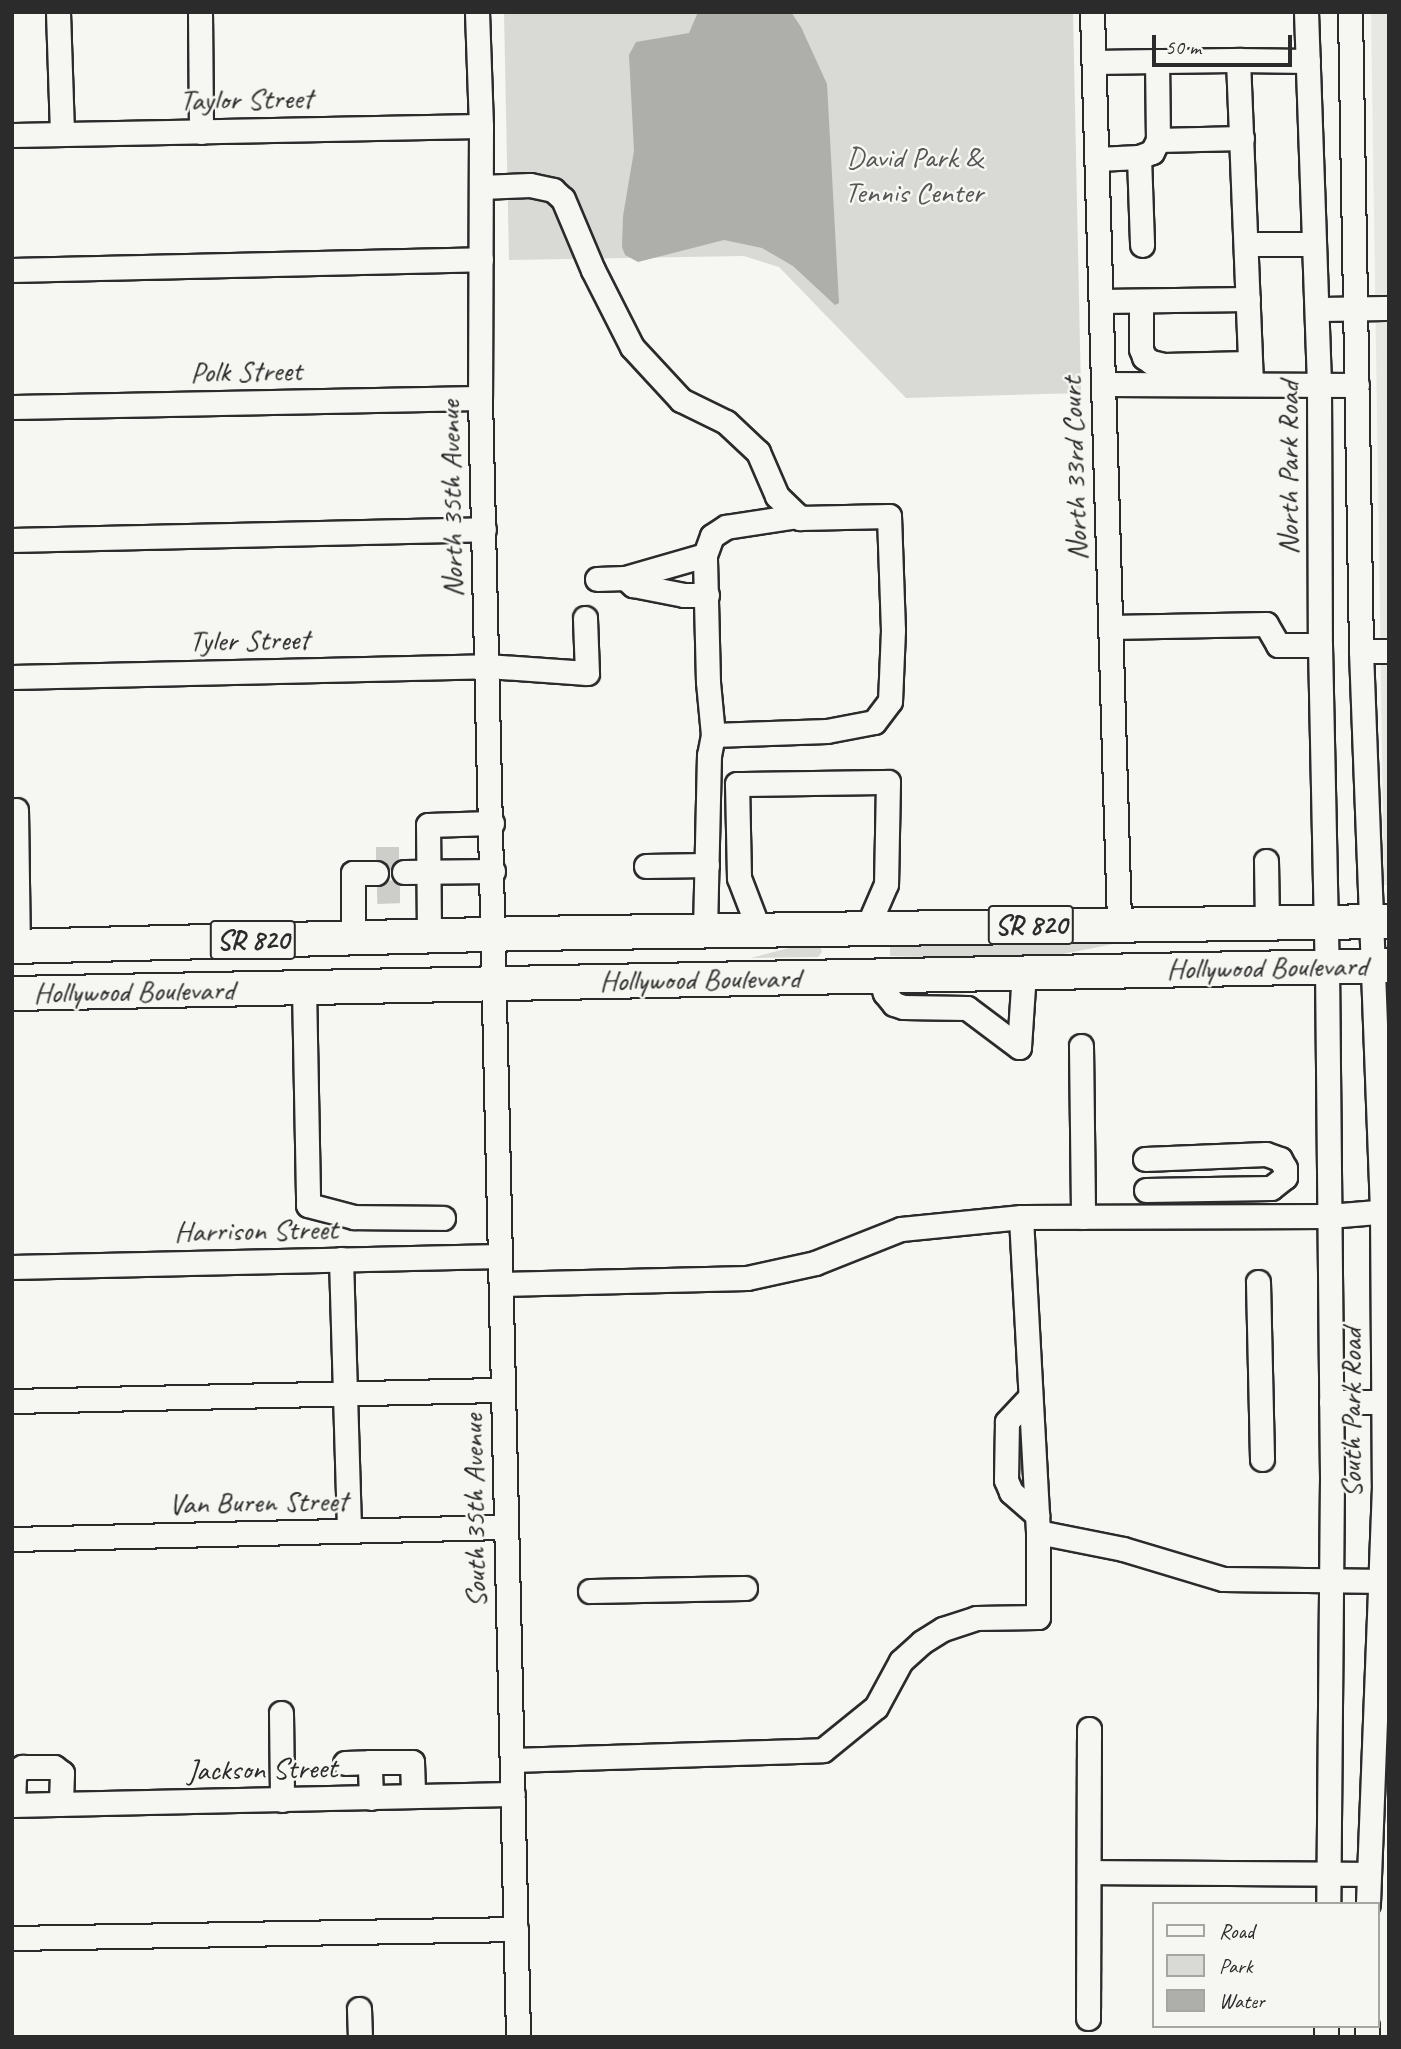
<!DOCTYPE html>
<style>
body{margin:0}
#map{position:relative;width:1401px;height:2049px;overflow:hidden;background:#f6f6f2;font-family:Caveat,sans-serif}
div>[style]{position:absolute}
.built>*{inset:0;background:#e7e7e3}
.green>*{inset:0;background:#d9d9d5}
.water>*{inset:0;background:#aeaeab}
.minor-tunnel>*{height:23px;margin-top:-11.5px;transform-origin:0;background:repeating-linear-gradient(90deg,#cdcdca 0 23px,transparent 0 34px)}
.roads{filter:drop-shadow(2px 0 #2b2b2b) drop-shadow(-2px 0 #2b2b2b) drop-shadow(0 2px #2b2b2b) drop-shadow(0 -2px #2b2b2b)}
.minor>*{height:23px;margin:-11.5px;padding:0 11.5px;transform-origin:11.5px;border-radius:11.5px;background:#f6f6f2}
.highway>*{height:33px;margin:-16.5px;padding:0 16.5px;transform-origin:16.5px;border-radius:16.5px;background:#f6f6f2}
span{translate:-50% -50%;white-space:nowrap;text-align:center;line-height:1.15;-webkit-text-stroke:5px #f6f6f2;paint-order:stroke}
.shield-label span{padding:2px 5px;background:#f6f6f2;border:2px solid;border-radius:5px;-webkit-text-stroke-width:0}
.shield-label{font-size:28px;color:#2b2b2b;font-weight:700}
.street-label{font-size:30px;color:#2b2b2b}
.park-label{font-size:30px;color:#565656}
.frame{position:absolute;inset:0;border:14px solid #2b2b2b;pointer-events:none}
.legend{position:absolute;left:1152px;top:1902px;width:228px;height:126px;box-sizing:border-box;background:#f6f6f2;border:2px solid #a5a5a2;margin:0;padding:9px 12px;list-style:none;font-size:21px;color:#2b2b2b}
.legend li{display:flex;align-items:center;gap:14px;height:35px}
.legend b{width:35px;border:2px solid #a5a5a2}
.scale{position:absolute;left:1152px;top:35px;width:140px;height:32px;box-sizing:border-box;border:4px solid #2b2b2b;border-top:0;padding-left:9px;font-size:21px;line-height:24px;white-space:nowrap;color:#2b2b2b;-webkit-text-stroke:5px #f6f6f2;paint-order:stroke}
</style>
<div id="map">
<div class="built">
<i style="clip-path:polygon(1371px 12px,1389px 12px,1389px 885px,1384px 885px)"></i>
</div>
<div class="green">
<i style="clip-path:polygon(504px 12px,1073px 12px,1081px 393px,906px 398px,779px 267px,744px 256px,509px 260px)"></i>
<i style="clip-path:polygon(1119px 941px,1119px 943px,1032px 960px,890px 956px,890px 945px)"></i>
<i style="clip-path:polygon(820px 946px,822px 952px,818px 957px,751px 958px,793px 947px)"></i>
</div>
<div class="water">
<i style="clip-path:polygon(698px 12px,791px 12px,801px 27px,827px 84px,839px 303px,835px 305px,793px 266px,762px 248px,724px 240px,638px 262px,625px 255px,622px 247px,623px 216px,634px 151px,629px 55px,636px 42px,689px 33px)"></i>
</div>
<div class="minor-tunnel">
<i style="left:376px;top:858px;width:28px"></i>
<i style="left:377px;top:892px;width:28px;rotate:-2deg"></i>
</div>
<div class="roads">
<div class="minor">
<i style="left:58px;top:12px;width:122px;rotate:88.1deg"></i>
<i style="left:200px;top:12px;width:120px;rotate:89.5deg"></i>
<i style="left:477px;top:12px;width:114px;rotate:88deg"></i>
<i style="left:481px;top:126px;width:272px;rotate:90.2deg"></i>
<i style="left:480px;top:398px;width:1639px;rotate:88.67deg"></i>
<i style="left:1092px;top:12px;width:912px;rotate:88.3deg"></i>
<i style="left:1306px;top:12px;width:373px;rotate:88deg"></i>
<i style="left:1319px;top:385px;width:260px;rotate:89.8deg"></i>
<i style="left:1320px;top:645px;width:321px;rotate:88.8deg"></i>
<i style="left:1327px;top:966px;width:512px;rotate:89.44deg"></i>
<i style="left:1332px;top:1478px;width:426px;rotate:90.5deg"></i>
<i style="left:1350px;top:12px;width:639px;rotate:89.01deg"></i>
<i style="left:1361px;top:651px;width:560px;rotate:87.85deg"></i>
<i style="left:1382px;top:1211px;width:275px;rotate:89.6deg"></i>
<i style="left:1384px;top:1486px;width:418px;rotate:92.2deg"></i>
<i style="left:1238px;top:60px;width:70px;rotate:0.8deg"></i>
<i style="left:1094px;top:62px;width:63px;rotate:-0.9deg"></i>
<i style="left:12px;top:135px;width:469px;rotate:-1.1deg"></i>
<i style="left:1158px;top:140px;width:84px;rotate:-1.4deg"></i>
<i style="left:1139px;top:157px;width:88px;rotate:88deg"></i>
<i style="left:1097px;top:159px;width:42px;rotate:-2.7deg"></i>
<i style="left:1139px;top:157px;width:14px;rotate:-21deg"></i>
<i style="left:1152px;top:152px;width:13px;rotate:-63deg"></i>
<i style="left:1158px;top:140px;width:79px;rotate:-90.7deg"></i>
<i style="left:1157px;top:61px;width:81px;rotate:-0.7deg"></i>
<i style="left:1238px;top:60px;width:324px;rotate:87.7deg"></i>
<i style="left:481px;top:187px;width:49px;rotate:-2.3deg"></i>
<i style="left:530px;top:185px;width:24px;rotate:12deg"></i>
<i style="left:553px;top:190px;width:13px;rotate:42deg"></i>
<i style="left:563px;top:199px;width:77px;rotate:67.1deg"></i>
<i style="left:593px;top:270px;width:86px;rotate:63.1deg"></i>
<i style="left:632px;top:347px;width:72px;rotate:47.2deg"></i>
<i style="left:681px;top:400px;width:50px;rotate:26.1deg"></i>
<i style="left:726px;top:422px;width:44px;rotate:43.2deg"></i>
<i style="left:758px;top:452px;width:48px;rotate:66.6deg"></i>
<i style="left:777px;top:496px;width:32px;rotate:44deg"></i>
<i style="left:800px;top:518px;width:89px;rotate:-1.3deg"></i>
<i style="left:889px;top:516px;width:114px;rotate:88deg"></i>
<i style="left:893px;top:630px;width:71px;rotate:92.4deg"></i>
<i style="left:890px;top:701px;width:26px;rotate:127deg"></i>
<i style="left:874px;top:722px;width:48px;rotate:169.2deg"></i>
<i style="left:827px;top:731px;width:114px;rotate:178deg"></i>
<i style="left:713px;top:735px;width:20px;rotate:101deg"></i>
<i style="left:709px;top:755px;width:175px;rotate:91.3deg"></i>
<i style="left:1246px;top:244px;width:68px"></i>
<i style="left:12px;top:270px;width:469px;rotate:-1.3deg"></i>
<i style="left:1101px;top:301px;width:147px;rotate:-0.8deg"></i>
<i style="left:1141px;top:301px;width:48px;rotate:90deg"></i>
<i style="left:1141px;top:349px;width:9px;rotate:69deg"></i>
<i style="left:1144px;top:357px;width:9px;rotate:36deg"></i>
<i style="left:1151px;top:362px;width:13px;rotate:13deg"></i>
<i style="left:1164px;top:365px;width:86px;rotate:-1.3deg"></i>
<i style="left:1317px;top:309px;width:72px;rotate:-0.8deg"></i>
<i style="left:1103px;top:384px;width:254px;rotate:0.2deg"></i>
<i style="left:12px;top:407px;width:468px;rotate:-1.1deg"></i>
<i style="left:12px;top:540px;width:472px;rotate:-1.3deg"></i>
<i style="left:625px;top:578px;width:11px;rotate:41deg"></i>
<i style="left:633px;top:585px;width:52px;rotate:11.1deg"></i>
<i style="left:684px;top:595px;width:23px"></i>
<i style="left:597px;top:579px;width:28px;rotate:-2deg"></i>
<i style="left:625px;top:578px;width:83px;rotate:-16deg"></i>
<i style="left:1110px;top:627px;width:156px;rotate:-1.1deg"></i>
<i style="left:1266px;top:624px;width:24px;rotate:60deg"></i>
<i style="left:1278px;top:645px;width:42px"></i>
<i style="left:1361px;top:651px;width:28px"></i>
<i style="left:12px;top:677px;width:475px;rotate:-1.3deg"></i>
<i style="left:487px;top:666px;width:100px;rotate:4deg"></i>
<i style="left:587px;top:673px;width:55px;rotate:-92.1deg"></i>
<i style="left:713px;top:735px;width:53px;rotate:-95.4deg"></i>
<i style="left:708px;top:682px;width:127px;rotate:-91.4deg"></i>
<i style="left:705px;top:555px;width:20px;rotate:-70deg"></i>
<i style="left:712px;top:536px;width:17px;rotate:-33deg"></i>
<i style="left:726px;top:527px;width:73px;rotate:-8.7deg"></i>
<i style="left:16px;top:810px;width:136px;rotate:89.2deg"></i>
<i style="left:1266px;top:861px;width:62px;rotate:89.1deg"></i>
<i style="left:646px;top:866px;width:61px;rotate:-0.9deg"></i>
<i style="left:404px;top:872px;width:89px;rotate:-0.6deg"></i>
<i style="left:759px;top:930px;width:56px;rotate:-111deg"></i>
<i style="left:739px;top:878px;width:94px;rotate:-91.2deg"></i>
<i style="left:737px;top:784px;width:151px;rotate:-0.8deg"></i>
<i style="left:888px;top:782px;width:102px;rotate:91.1deg"></i>
<i style="left:886px;top:884px;width:48px;rotate:113.4deg"></i>
<i style="left:429px;top:935px;width:110px;rotate:-90.5deg"></i>
<i style="left:428px;top:825px;width:64px;rotate:-1.8deg"></i>
<i style="left:353px;top:937px;width:64px;rotate:-90deg"></i>
<i style="left:353px;top:873px;width:23px"></i>
<i style="left:879px;top:975px;width:19px;rotate:72deg"></i>
<i style="left:885px;top:993px;width:14px;rotate:51deg"></i>
<i style="left:894px;top:1004px;width:9px;rotate:18deg"></i>
<i style="left:903px;top:1007px;width:64px;rotate:0.9deg"></i>
<i style="left:967px;top:1008px;width:65px;rotate:36.9deg"></i>
<i style="left:1019px;top:1047px;width:75px;rotate:-86.2deg"></i>
<i style="left:304px;top:987px;width:218px;rotate:88.9deg"></i>
<i style="left:308px;top:1205px;width:48px;rotate:14.6deg"></i>
<i style="left:354px;top:1217px;width:89px;rotate:0.6deg"></i>
<i style="left:1081px;top:1046px;width:171px;rotate:89.3deg"></i>
<i style="left:1145px;top:1159px;width:121px;rotate:-2.4deg"></i>
<i style="left:1266px;top:1154px;width:15px;rotate:20deg"></i>
<i style="left:1280px;top:1159px;width:10px;rotate:61deg"></i>
<i style="left:1285px;top:1168px;width:9px;rotate:90deg"></i>
<i style="left:1285px;top:1177px;width:18px;rotate:142deg"></i>
<i style="left:1271px;top:1188px;width:125px;rotate:179.1deg"></i>
<i style="left:341px;top:1259px;width:272px;rotate:88.3deg"></i>
<i style="left:12px;top:1267px;width:488px;rotate:-1.3deg"></i>
<i style="left:1258px;top:1282px;width:177px;rotate:88.7deg"></i>
<i style="left:501px;top:1284px;width:246px;rotate:-1.4deg"></i>
<i style="left:747px;top:1278px;width:70px;rotate:-12.4deg"></i>
<i style="left:815px;top:1263px;width:92px;rotate:-21.6deg"></i>
<i style="left:901px;top:1229px;width:121px;rotate:-5.7deg"></i>
<i style="left:1021px;top:1217px;width:308px;rotate:-0.2deg"></i>
<i style="left:1329px;top:1216px;width:60px;rotate:-4.8deg"></i>
<i style="left:1030px;top:1397px;width:34px;rotate:133deg"></i>
<i style="left:1007px;top:1422px;width:58px;rotate:91deg"></i>
<i style="left:1006px;top:1480px;width:13px;rotate:67deg"></i>
<i style="left:1011px;top:1492px;width:35px;rotate:41deg"></i>
<i style="left:12px;top:1401px;width:491px;rotate:-1.3deg"></i>
<i style="left:1331px;top:1402px;width:52px"></i>
<i style="left:1038px;top:1532px;width:87px;rotate:11.3deg"></i>
<i style="left:1123px;top:1549px;width:104px;rotate:16.7deg"></i>
<i style="left:1223px;top:1579px;width:166px;rotate:0.7deg"></i>
<i style="left:12px;top:1539px;width:493px;rotate:-1.4deg"></i>
<i style="left:590px;top:1591px;width:155px;rotate:-1.1deg"></i>
<i style="left:281px;top:1713px;width:87px;rotate:89.3deg"></i>
<i style="left:512px;top:1760px;width:311px;rotate:-1.8deg"></i>
<i style="left:823px;top:1750px;width:68px;rotate:-39.1deg"></i>
<i style="left:876px;top:1707px;width:52px;rotate:-61.5deg"></i>
<i style="left:901px;top:1661px;width:28px;rotate:-42deg"></i>
<i style="left:922px;top:1642px;width:25px;rotate:-32deg"></i>
<i style="left:943px;top:1629px;width:35px;rotate:-18deg"></i>
<i style="left:976px;top:1618px;width:62px;rotate:-0.9deg"></i>
<i style="left:1038px;top:1617px;width:85px;rotate:-90deg"></i>
<i style="left:1038px;top:1532px;width:315px;rotate:-93.1deg"></i>
<i style="left:345px;top:1763px;width:25px;rotate:-2deg"></i>
<i style="left:371px;top:1798px;width:36px;rotate:-92deg"></i>
<i style="left:370px;top:1762px;width:42px"></i>
<i style="left:412px;top:1762px;width:34px;rotate:88deg"></i>
<i style="left:12px;top:1805px;width:501px;rotate:-1.26deg"></i>
<i style="left:13px;top:1805px;width:31px;rotate:-88deg"></i>
<i style="left:14px;top:1774px;width:11px;rotate:-41deg"></i>
<i style="left:22px;top:1767px;width:32px"></i>
<i style="left:54px;top:1767px;width:10px;rotate:37deg"></i>
<i style="left:62px;top:1773px;width:31px;rotate:92deg"></i>
<i style="left:1089px;top:1872px;width:279px;rotate:0.4deg"></i>
<i style="left:12px;top:1938px;width:504px;rotate:-1.02deg"></i>
<i style="left:359px;top:2009px;width:28px;rotate:88deg"></i>
<i style="left:1088px;top:2018px;width:289px;rotate:-89.8deg"></i>
<i style="left:1326px;top:2037px;width:11px;rotate:-90deg"></i>
<i style="left:1367px;top:2037px;width:11px;rotate:-90deg"></i>
</div>
<div class="highway">
<i style="left:12px;top:946px;width:513px;rotate:-1.45deg"></i>
<i style="left:525px;top:933px;width:864px;rotate:-0.8deg"></i>
<i style="left:12px;top:993px;width:1377px;rotate:-1.16deg"></i>
</div>
</div>
<div class="shield-label">
<span style="left:1031px;top:925px">SR 820</span>
<span style="left:253px;top:940px">SR 820</span>
</div>
<div class="street-label">
<span style="left:246px;top:99px;rotate:-1deg">Taylor Street</span>
<span style="left:246px;top:371px;rotate:-1deg">Polk Street</span>
<span style="left:1288px;top:468px;rotate:-90deg">North Park Road</span>
<span style="left:1074px;top:469px;rotate:-92deg">North 33rd Court</span>
<span style="left:451px;top:499px;rotate:-91deg">North 35th Avenue</span>
<span style="left:249px;top:640px;rotate:-1deg">Tyler Street</span>
<span style="left:1267px;top:967px;rotate:-1deg">Hollywood Boulevard</span>
<span style="left:700px;top:979px;rotate:-1deg">Hollywood Boulevard</span>
<span style="left:134px;top:991px;rotate:-1deg">Hollywood Boulevard</span>
<span style="left:256px;top:1230px;rotate:-1deg">Harrison Street</span>
<span style="left:1351px;top:1413px;rotate:-90deg">South Park Road</span>
<span style="left:258px;top:1502px;rotate:-1deg">Van Buren Street</span>
<span style="left:474px;top:1511px;rotate:-91deg">South 35th Avenue</span>
<span style="left:262px;top:1769px;rotate:-1deg">Jackson Street</span>
</div>
<div class="park-label">
<span style="left:914px;top:174px">David Park &amp;<br>Tennis Center</span>
</div>
<div class="frame"></div>
<ul class="legend">
<li><b style="height:9px;background:#f6f6f2"></b>Road</li>
<li><b style="height:19px;background:#d9d9d5"></b>Park</li>
<li><b style="height:19px;background:#aeaeab"></b>Water</li>
</ul>
<div class="scale">50 m</div>
</div>
